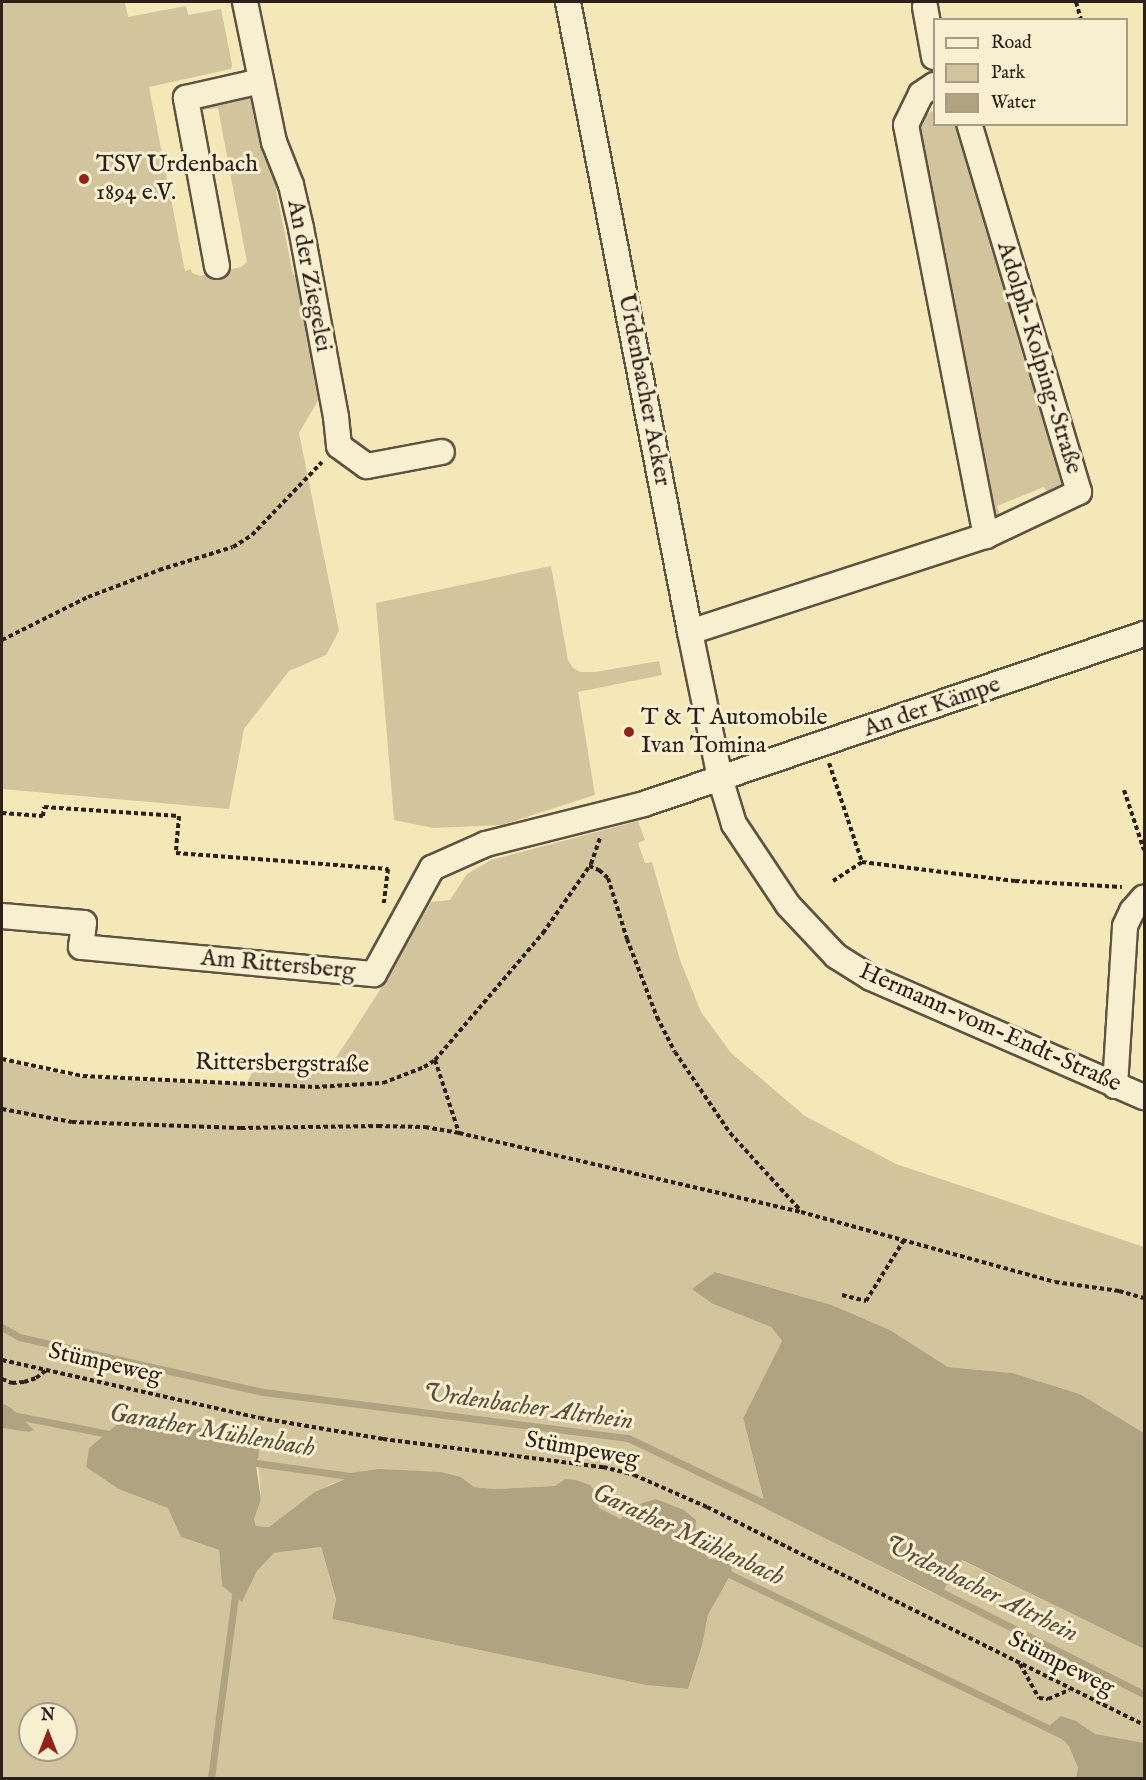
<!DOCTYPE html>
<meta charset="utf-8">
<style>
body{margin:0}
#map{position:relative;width:1146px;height:1780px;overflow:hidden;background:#f4e7b8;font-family:"IM FELL English",serif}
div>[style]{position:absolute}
.green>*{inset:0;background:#d2c59d}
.water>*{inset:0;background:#b0a382}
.stream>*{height:7px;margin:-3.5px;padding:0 3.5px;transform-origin:3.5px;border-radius:3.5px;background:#b0a382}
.path>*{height:4px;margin-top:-2px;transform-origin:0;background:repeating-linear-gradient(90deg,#2c201a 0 4.5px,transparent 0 7.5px)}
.roads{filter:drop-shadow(2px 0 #5e5242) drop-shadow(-2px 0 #5e5242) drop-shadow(0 2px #5e5242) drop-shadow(0 -2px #5e5242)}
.minor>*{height:24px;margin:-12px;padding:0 12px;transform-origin:12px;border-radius:12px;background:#f8efd1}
.dots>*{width:16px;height:16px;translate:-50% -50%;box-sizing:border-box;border:3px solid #f8efd1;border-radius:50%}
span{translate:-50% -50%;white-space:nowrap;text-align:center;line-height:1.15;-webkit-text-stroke:6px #f8efd1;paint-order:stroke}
.poi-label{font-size:24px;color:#2c201a}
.left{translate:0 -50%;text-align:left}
.street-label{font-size:24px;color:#2c201a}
.water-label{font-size:26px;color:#5a4e3e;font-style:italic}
.frame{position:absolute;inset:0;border:3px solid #2c201a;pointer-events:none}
.legend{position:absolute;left:933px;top:18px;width:195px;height:108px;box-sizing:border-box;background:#f8efd1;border:2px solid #a69c88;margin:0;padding:8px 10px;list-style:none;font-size:18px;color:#2c201a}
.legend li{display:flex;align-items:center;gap:12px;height:30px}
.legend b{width:30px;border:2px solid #a69c88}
.north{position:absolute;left:18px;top:1702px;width:60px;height:60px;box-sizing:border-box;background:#f8efd1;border:2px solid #a69c88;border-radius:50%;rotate:0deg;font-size:16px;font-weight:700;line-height:24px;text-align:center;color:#2c201a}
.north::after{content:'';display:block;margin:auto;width:21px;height:27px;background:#8f2418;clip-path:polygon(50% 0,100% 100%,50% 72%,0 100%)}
</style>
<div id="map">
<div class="green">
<i style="clip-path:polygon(2px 2px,125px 2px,128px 17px,186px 6px,188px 15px,221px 9px,232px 65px,231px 69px,149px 87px,185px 271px,191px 269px,192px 273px,200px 276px,241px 267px,247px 262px,218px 108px,203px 110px,200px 105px,243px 95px,251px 99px,281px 182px,276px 190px,293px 274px,300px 279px,320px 382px,320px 397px,299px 433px,339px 631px,326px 655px,289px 671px,244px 729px,229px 809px,2px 789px)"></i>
<i style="clip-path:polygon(934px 110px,934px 124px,958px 125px,1064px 476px,1058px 493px,1051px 499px,1044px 487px,997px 506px,1001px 519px,996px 522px,920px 127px,926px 115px)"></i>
<i style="clip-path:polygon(551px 566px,568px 660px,573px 668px,580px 672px,595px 672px,659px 661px,662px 675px,578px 692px,595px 795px,502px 825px,433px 828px,394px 820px,376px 603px)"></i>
<i style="clip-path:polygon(evenodd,638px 821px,645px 840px,638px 843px,645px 863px,652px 862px,680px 960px,701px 1012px,731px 1053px,805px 1116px,896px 1164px,1144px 1247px,1144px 1433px,1080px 1394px,1013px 1373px,948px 1367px,890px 1330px,832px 1305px,715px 1272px,713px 1304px,771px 1327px,782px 1341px,743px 1418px,766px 1509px,939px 1596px,961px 1560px,1144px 1649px,1144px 1778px,2px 1778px,2px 1428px,28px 1432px,11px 1408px,2px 1403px,2px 1061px,82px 1078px,246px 1084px,260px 1058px,332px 1064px,380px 990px,431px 902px,450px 900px,467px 874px,491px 860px,638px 821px,134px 1417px,256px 1437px,261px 1500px,254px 1519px,256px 1526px,269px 1527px,329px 1485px,347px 1478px,419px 1471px,442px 1472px,461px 1477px,474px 1487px,495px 1489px,556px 1486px,565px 1479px,598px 1506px,601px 1514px,620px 1519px,642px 1503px,695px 1539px,709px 1559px,732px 1560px,731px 1574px,708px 1615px,702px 1646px,688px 1689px,646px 1685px,332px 1619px,336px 1599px,321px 1547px,274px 1553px,257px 1571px,242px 1601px,222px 1586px,219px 1550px,181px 1537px,134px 1417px,638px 821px,30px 1714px,66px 1714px,66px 1750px,30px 1750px,30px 1714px)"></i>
</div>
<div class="water">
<i style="clip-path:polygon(715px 1272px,832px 1305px,890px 1330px,948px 1367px,1013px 1373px,1080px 1394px,1144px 1433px,1144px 1649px,962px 1560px,940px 1596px,766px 1509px,743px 1418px,782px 1341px,771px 1327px,713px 1304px,692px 1289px)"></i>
<i style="clip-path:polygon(2px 1403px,11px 1408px,34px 1430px,28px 1432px,2px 1428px)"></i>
<i style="clip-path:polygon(134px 1417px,257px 1437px,259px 1454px,256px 1465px,261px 1500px,254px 1519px,256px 1526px,269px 1527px,315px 1492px,347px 1478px,350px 1473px,379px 1469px,442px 1472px,461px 1477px,474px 1487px,495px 1489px,555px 1486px,565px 1479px,576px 1480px,590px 1485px,600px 1496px,598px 1506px,602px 1514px,620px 1519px,642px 1503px,656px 1499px,684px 1510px,696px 1520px,695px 1539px,709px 1559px,733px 1560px,731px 1574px,708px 1615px,702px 1646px,688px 1689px,646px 1685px,332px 1619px,336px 1599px,321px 1547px,274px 1553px,257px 1571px,242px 1602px,222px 1586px,219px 1550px,181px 1537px,168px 1508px,119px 1489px,86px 1467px,89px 1448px,119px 1423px)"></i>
<i style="clip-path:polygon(1061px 1716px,1076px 1721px,1095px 1734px,1144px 1743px,1144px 1778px,1076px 1778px,1078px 1768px,1069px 1746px,1049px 1726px)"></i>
</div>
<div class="stream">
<i style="left:2px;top:1327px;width:20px;rotate:30deg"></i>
<i style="left:19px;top:1337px;width:250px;rotate:12.7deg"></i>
<i style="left:263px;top:1392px;width:368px;rotate:7.2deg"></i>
<i style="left:628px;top:1438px;width:160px;rotate:25.6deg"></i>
<i style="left:2px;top:1413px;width:114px;rotate:11.1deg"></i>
<i style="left:249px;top:1462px;width:109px;rotate:7.9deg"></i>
<i style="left:594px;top:1509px;width:25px;rotate:27deg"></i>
<i style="left:723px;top:1571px;width:377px;rotate:25.8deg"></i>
<i style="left:935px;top:1589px;width:234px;rotate:26.7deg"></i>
<i style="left:211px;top:1778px;width:192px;rotate:-82.5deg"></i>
</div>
<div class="path">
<i style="left:1076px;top:2px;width:19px;rotate:74deg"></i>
<i style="left:2px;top:640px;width:96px;rotate:-26.6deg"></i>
<i style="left:88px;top:597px;width:76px;rotate:-20.8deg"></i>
<i style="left:159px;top:570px;width:77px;rotate:-17.3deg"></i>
<i style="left:233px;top:547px;width:22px;rotate:-32deg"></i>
<i style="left:252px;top:535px;width:101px;rotate:-46.2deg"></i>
<i style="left:829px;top:763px;width:104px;rotate:71.6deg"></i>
<i style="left:1124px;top:790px;width:63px;rotate:71.6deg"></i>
<i style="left:2px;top:813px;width:41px;rotate:4.2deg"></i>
<i style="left:43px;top:816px;width:9px;rotate:-84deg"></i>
<i style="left:44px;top:807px;width:135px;rotate:3.8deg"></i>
<i style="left:179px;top:816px;width:37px;rotate:95deg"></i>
<i style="left:176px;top:853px;width:213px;rotate:4.3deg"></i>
<i style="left:388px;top:869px;width:35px;rotate:97deg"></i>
<i style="left:589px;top:866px;width:11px;rotate:22deg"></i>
<i style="left:599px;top:870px;width:12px;rotate:42deg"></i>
<i style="left:608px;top:878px;width:64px;rotate:72.7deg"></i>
<i style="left:627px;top:939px;width:84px;rotate:69deg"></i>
<i style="left:657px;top:1017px;width:39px;rotate:63deg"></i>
<i style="left:675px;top:1052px;width:98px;rotate:55.8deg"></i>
<i style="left:730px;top:1133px;width:105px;rotate:47.7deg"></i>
<i style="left:833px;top:881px;width:35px;rotate:-33deg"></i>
<i style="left:862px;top:862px;width:154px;rotate:7.1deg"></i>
<i style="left:1015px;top:881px;width:107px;rotate:3.2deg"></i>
<i style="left:2px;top:1059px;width:83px;rotate:11.9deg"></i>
<i style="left:83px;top:1076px;width:232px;rotate:2.7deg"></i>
<i style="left:315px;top:1087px;width:68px;rotate:-3.4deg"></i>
<i style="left:383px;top:1083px;width:44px;rotate:-21.3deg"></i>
<i style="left:424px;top:1067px;width:13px;rotate:-32deg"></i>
<i style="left:435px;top:1060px;width:167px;rotate:-49.6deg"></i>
<i style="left:543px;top:933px;width:84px;rotate:-55.2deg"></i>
<i style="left:591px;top:864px;width:28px;rotate:-71deg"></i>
<i style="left:435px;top:1060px;width:77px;rotate:71.8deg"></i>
<i style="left:2px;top:1109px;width:71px;rotate:10.5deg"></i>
<i style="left:72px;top:1122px;width:169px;rotate:2deg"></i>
<i style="left:241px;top:1128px;width:137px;rotate:-0.8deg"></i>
<i style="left:378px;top:1126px;width:47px;rotate:1.2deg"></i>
<i style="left:425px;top:1127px;width:35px;rotate:10deg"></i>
<i style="left:459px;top:1133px;width:351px;rotate:13deg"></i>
<i style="left:801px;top:1212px;width:263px;rotate:15.4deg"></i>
<i style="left:1055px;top:1282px;width:65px;rotate:8deg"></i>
<i style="left:1119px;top:1291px;width:26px;rotate:16deg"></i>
<i style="left:842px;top:1295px;width:25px;rotate:14deg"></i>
<i style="left:866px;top:1301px;width:72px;rotate:-58.1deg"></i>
<i style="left:2px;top:1360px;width:264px;rotate:12.7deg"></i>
<i style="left:260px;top:1418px;width:125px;rotate:9.7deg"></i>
<i style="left:383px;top:1439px;width:222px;rotate:7.3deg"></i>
<i style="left:603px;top:1467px;width:32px;rotate:14deg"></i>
<i style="left:634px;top:1475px;width:80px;rotate:23.7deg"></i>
<i style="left:707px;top:1507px;width:488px;rotate:26.5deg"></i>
<i style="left:2px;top:1379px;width:11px;rotate:22deg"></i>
<i style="left:12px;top:1383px;width:12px;rotate:-5deg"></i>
<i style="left:24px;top:1382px;width:13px;rotate:-18deg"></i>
<i style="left:36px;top:1378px;width:15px;rotate:-37deg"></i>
<i style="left:1020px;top:1664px;width:39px;rotate:61deg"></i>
<i style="left:1039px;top:1698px;width:9px;rotate:6deg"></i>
<i style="left:1048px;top:1699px;width:23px;rotate:-23deg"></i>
</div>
<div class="roads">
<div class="minor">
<i style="left:245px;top:2px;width:143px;rotate:78.3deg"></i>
<i style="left:274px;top:142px;width:46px;rotate:68.4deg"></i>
<i style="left:291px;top:185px;width:44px;rotate:76.9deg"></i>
<i style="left:301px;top:228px;width:192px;rotate:79.5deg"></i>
<i style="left:336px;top:417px;width:29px;rotate:84deg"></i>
<i style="left:339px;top:446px;width:34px;rotate:36deg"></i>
<i style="left:367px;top:466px;width:76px;rotate:-10.6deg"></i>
<i style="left:568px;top:2px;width:642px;rotate:79.04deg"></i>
<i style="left:690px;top:632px;width:149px;rotate:78.4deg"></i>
<i style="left:720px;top:778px;width:48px;rotate:73.1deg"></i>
<i style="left:734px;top:824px;width:97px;rotate:56.3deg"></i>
<i style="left:788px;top:905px;width:70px;rotate:46.7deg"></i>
<i style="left:836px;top:956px;width:41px;rotate:32.2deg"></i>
<i style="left:871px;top:978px;width:298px;rotate:23.6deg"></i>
<i style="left:925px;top:7px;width:51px;rotate:79.8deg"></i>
<i style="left:934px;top:85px;width:16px;rotate:145deg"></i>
<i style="left:921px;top:94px;width:34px;rotate:116deg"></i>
<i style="left:906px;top:125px;width:419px;rotate:79deg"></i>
<i style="left:217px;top:266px;width:171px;rotate:-100.5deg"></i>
<i style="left:186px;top:98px;width:77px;rotate:-12.8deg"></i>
<i style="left:690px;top:632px;width:311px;rotate:-18deg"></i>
<i style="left:986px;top:536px;width:103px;rotate:-25.3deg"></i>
<i style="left:1079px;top:492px;width:384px;rotate:-106.6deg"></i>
<i style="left:2px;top:916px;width:82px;rotate:4.9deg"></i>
<i style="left:84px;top:923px;width:24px;rotate:97deg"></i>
<i style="left:81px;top:947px;width:294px;rotate:5.3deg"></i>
<i style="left:374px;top:974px;width:121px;rotate:-61.3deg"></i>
<i style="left:432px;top:868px;width:59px;rotate:-24deg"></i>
<i style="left:486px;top:844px;width:163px;rotate:-14.2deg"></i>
<i style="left:644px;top:804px;width:528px;rotate:-18.78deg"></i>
<i style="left:1115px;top:1086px;width:160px;rotate:-86.4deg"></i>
<i style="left:1125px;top:926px;width:17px;rotate:-65deg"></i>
<i style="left:1132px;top:911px;width:18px;rotate:-49deg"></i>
</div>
</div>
<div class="dots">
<i style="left:84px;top:179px;background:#8f2418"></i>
<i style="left:629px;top:732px;background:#8f2418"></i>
</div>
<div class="poi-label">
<span class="left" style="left:96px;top:179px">TSV Urdenbach<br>1894 e.V.</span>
<span class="left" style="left:641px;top:732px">T &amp; T Automobile<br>Ivan Tomina</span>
</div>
<div class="street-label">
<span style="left:309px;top:276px;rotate:79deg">An der Ziegelei</span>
<span style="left:1039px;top:358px;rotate:73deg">Adolph-Kolping-Straße</span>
<span style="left:644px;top:390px;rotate:79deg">Urdenbacher Acker</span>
<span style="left:932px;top:707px;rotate:-19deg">An der Kämpe</span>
<span style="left:278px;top:965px;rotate:5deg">Am Rittersberg</span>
<span style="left:990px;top:1028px;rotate:24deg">Hermann-vom-Endt-Straße</span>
<span style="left:282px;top:1064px;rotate:1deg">Rittersbergstraße</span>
<span style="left:105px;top:1364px;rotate:13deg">Stümpeweg</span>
<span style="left:582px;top:1450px;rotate:10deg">Stümpeweg</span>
<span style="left:1061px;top:1664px;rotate:27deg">Stümpeweg</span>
</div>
<div class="water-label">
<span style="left:528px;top:1407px;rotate:8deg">Urdenbacher Altrhein</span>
<span style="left:212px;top:1431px;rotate:10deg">Garather Mühlenbach</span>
<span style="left:688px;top:1535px;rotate:25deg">Garather Mühlenbach</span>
<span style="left:981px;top:1589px;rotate:26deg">Urdenbacher Altrhein</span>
</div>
<div class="frame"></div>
<ul class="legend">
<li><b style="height:8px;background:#f8efd1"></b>Road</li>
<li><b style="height:16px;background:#d2c59d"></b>Park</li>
<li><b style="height:16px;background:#b0a382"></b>Water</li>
</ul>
<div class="north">N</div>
</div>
